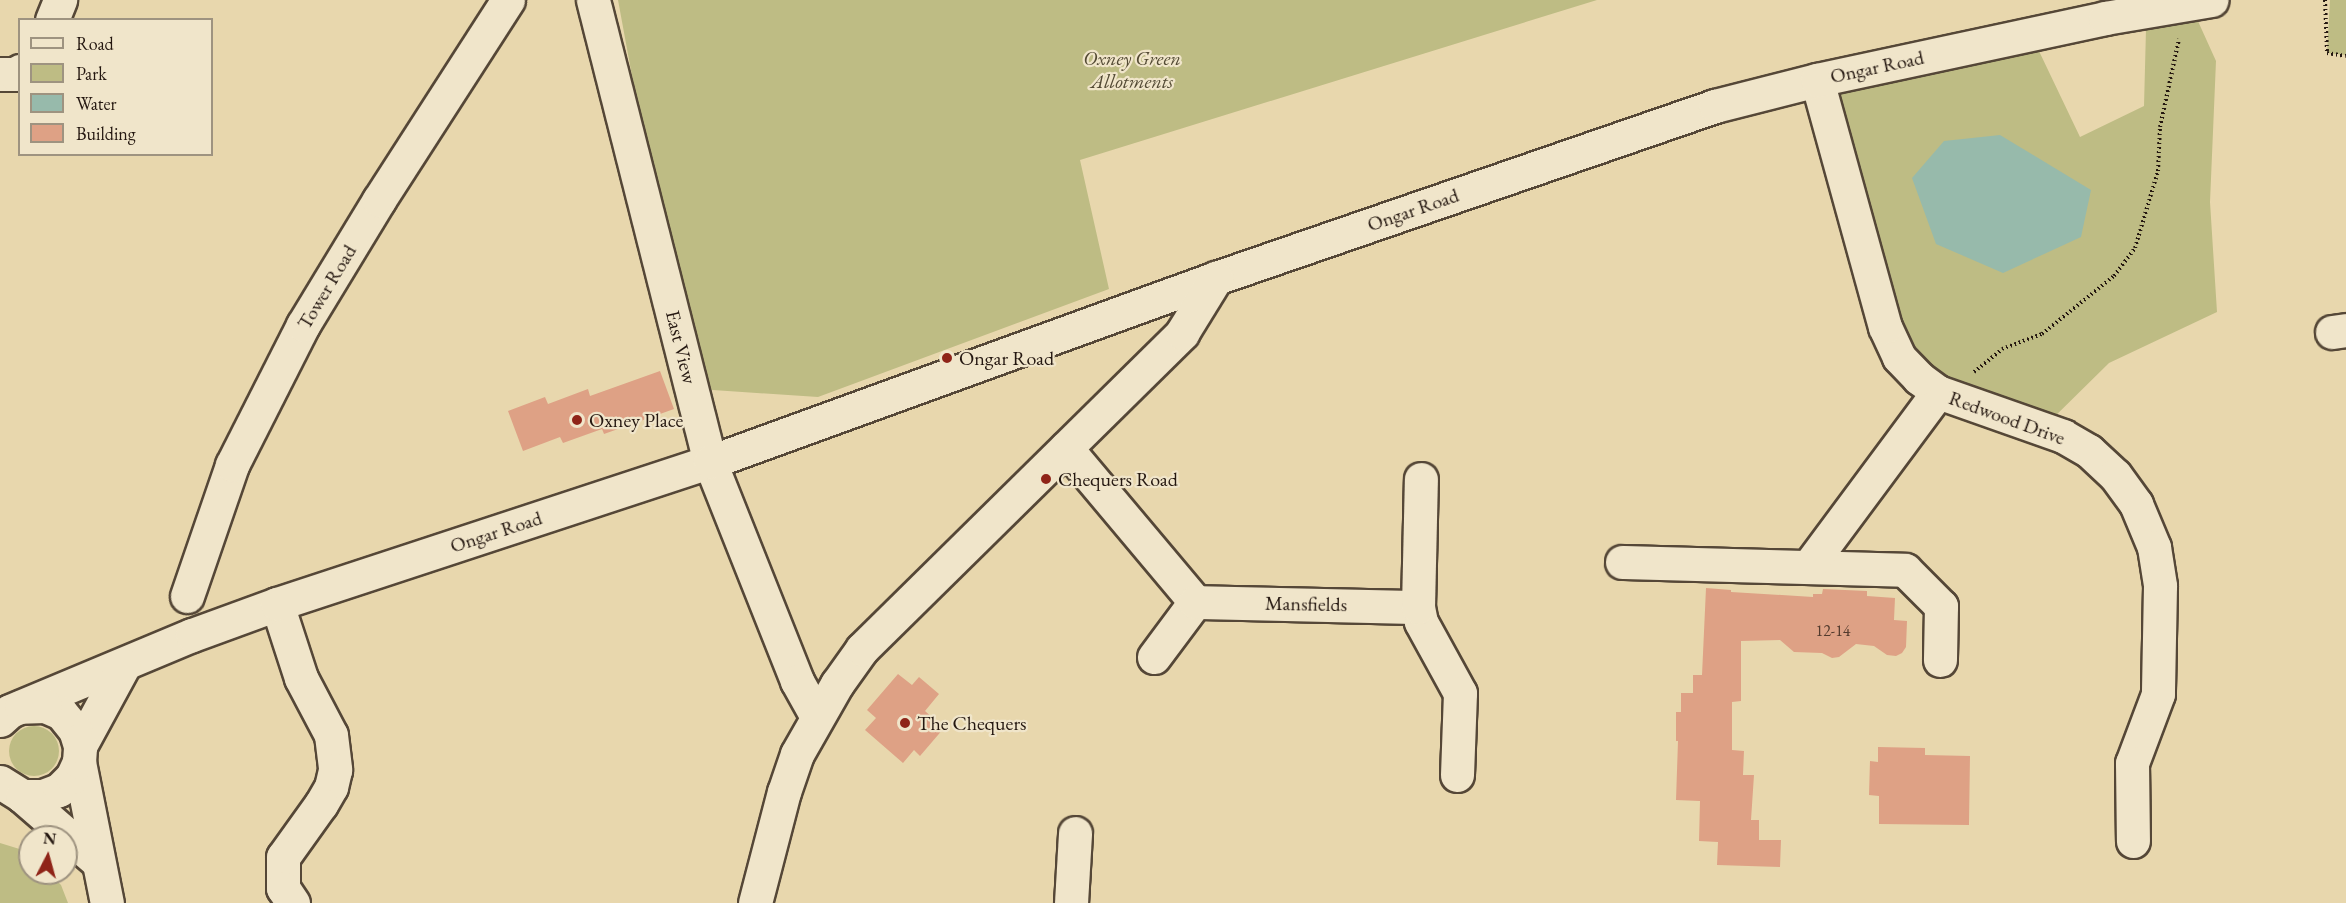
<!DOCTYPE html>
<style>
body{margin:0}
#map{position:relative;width:2346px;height:903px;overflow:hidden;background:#e8d7ad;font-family:"EB Garamond",serif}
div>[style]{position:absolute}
.green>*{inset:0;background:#bebc84}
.round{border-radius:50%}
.water>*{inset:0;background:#97baab}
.building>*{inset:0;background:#dea185}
.path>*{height:4px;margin-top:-2px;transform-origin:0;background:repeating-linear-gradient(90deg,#241710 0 1.5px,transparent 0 4.5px)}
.roads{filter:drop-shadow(2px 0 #554737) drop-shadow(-2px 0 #554737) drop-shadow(0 2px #554737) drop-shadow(0 -2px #554737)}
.minor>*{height:33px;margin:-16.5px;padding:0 16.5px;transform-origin:16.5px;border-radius:16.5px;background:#f0e5ca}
.dots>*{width:16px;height:16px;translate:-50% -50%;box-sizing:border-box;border:3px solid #f0e5ca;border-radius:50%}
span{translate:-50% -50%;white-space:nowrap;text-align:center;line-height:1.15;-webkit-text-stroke:4.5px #f0e5ca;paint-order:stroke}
.number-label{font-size:16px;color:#523a2d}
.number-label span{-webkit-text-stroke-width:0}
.park-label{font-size:20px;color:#524933;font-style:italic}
.street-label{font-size:20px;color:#241710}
.poi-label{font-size:20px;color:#241710}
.left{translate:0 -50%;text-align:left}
.legend{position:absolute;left:18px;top:18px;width:195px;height:138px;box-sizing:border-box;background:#f0e5ca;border:2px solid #9e9380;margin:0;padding:8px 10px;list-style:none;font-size:18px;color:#241710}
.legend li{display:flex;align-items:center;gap:12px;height:30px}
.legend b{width:30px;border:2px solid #9e9380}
.north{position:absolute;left:18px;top:825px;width:60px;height:60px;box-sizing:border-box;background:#f0e5ca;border:2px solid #9e9380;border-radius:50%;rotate:6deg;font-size:16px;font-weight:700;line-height:24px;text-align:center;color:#241710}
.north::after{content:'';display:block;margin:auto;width:21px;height:27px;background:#8f2418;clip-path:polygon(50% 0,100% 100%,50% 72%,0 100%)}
</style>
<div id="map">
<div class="green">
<i style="clip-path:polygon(618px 0,1597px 0,1080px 160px,1109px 289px,818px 397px,713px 390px,689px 385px)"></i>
<i style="clip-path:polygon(2330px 0,2346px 0,2346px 55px,2327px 53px)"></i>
<i style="clip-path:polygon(2197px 19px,2216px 61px,2210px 202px,2217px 312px,2109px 363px,2042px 429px,1921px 367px,1897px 314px,1826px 86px,2038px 49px,2080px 137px,2144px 106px,2146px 29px)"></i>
<i class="round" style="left:9px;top:726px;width:50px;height:50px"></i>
<i style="clip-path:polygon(0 843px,26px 851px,30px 855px,30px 873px,49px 873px,61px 885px,68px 903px,0 903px)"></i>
</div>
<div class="water">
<i style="clip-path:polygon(2000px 135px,2091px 190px,2081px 237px,2003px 273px,1936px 244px,1912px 178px,1944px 141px)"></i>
</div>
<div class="building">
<i style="clip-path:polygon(660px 371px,674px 409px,604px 434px,602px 429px,563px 443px,560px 437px,523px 451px,508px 411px,545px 397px,548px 404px,588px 389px,590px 396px)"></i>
<i style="clip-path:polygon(1706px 588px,1731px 590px,1731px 592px,1813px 597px,1813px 594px,1822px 594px,1823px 589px,1867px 591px,1867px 596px,1895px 598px,1894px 620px,1907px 621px,1906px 647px,1902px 653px,1896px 656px,1887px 655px,1874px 646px,1856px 644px,1839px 657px,1832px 658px,1822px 653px,1794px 652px,1780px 640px,1741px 641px,1741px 701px,1732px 702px,1732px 750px,1744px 751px,1743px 775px,1754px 775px,1751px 820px,1759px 820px,1759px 840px,1781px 840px,1780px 867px,1717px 865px,1718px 842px,1699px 841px,1700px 801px,1676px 800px,1678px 741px,1676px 741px,1676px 712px,1681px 712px,1681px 693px,1693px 693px,1693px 675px,1702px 675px)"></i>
<i style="clip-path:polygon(898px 674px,912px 685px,919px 677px,939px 694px,925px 711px,944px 728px,920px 756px,914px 750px,903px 763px,865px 730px,876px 718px,867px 710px)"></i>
<i style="clip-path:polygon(1878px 747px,1925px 748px,1925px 755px,1970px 756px,1969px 825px,1879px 824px,1879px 796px,1869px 795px,1870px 761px,1878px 762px)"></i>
</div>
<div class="path">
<i style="left:2325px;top:0;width:53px;rotate:87.8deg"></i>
<i style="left:2327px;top:53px;width:19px;rotate:9deg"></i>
<i style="left:1974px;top:372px;width:36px;rotate:-39deg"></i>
<i style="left:2002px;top:349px;width:43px;rotate:-20.6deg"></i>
<i style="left:2042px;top:334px;width:92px;rotate:-38.9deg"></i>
<i style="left:2114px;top:276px;width:35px;rotate:-53deg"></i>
<i style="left:2135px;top:248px;width:80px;rotate:-73.4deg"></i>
<i style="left:2158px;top:171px;width:44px;rotate:-87.4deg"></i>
<i style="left:2160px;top:127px;width:90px;rotate:-77.8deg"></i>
</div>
<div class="roads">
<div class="minor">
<i style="left:593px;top:0;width:477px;rotate:75.8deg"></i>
<i style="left:710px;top:462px;width:236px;rotate:68.3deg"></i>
<i style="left:797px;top:681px;width:41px;rotate:60.9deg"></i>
<i style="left:52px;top:20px;width:22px;rotate:-68deg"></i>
<i style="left:0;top:74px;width:15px"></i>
<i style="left:15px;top:74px;width:6px;rotate:-31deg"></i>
<i style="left:2332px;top:332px;width:14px;rotate:-8deg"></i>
<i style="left:1938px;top:392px;width:133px;rotate:19.4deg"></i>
<i style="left:2063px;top:436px;width:30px;rotate:30deg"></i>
<i style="left:2089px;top:451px;width:35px;rotate:43deg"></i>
<i style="left:2115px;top:475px;width:36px;rotate:54deg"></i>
<i style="left:2136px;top:504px;width:47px;rotate:67.3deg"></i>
<i style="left:2154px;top:547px;width:39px;rotate:81deg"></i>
<i style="left:2160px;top:586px;width:108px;rotate:91.1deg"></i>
<i style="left:2158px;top:694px;width:74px;rotate:110.6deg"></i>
<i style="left:2132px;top:763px;width:78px;rotate:89.3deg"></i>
<i style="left:1066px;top:448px;width:201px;rotate:50deg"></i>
<i style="left:1622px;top:562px;width:283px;rotate:1.6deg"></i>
<i style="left:1905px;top:570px;width:51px;rotate:45deg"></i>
<i style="left:1941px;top:606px;width:54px;rotate:91.1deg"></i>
<i style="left:1808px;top:567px;width:218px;rotate:-53.4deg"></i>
<i style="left:1938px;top:392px;width:24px;rotate:-144deg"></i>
<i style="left:1919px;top:378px;width:29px;rotate:-134deg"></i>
<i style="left:1899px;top:357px;width:33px;rotate:-115deg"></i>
<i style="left:1885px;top:327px;width:256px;rotate:-105.4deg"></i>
<i style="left:187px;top:596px;width:139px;rotate:-71deg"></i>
<i style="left:232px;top:465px;width:157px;rotate:-63.1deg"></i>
<i style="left:303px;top:325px;width:146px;rotate:-58.7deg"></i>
<i style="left:379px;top:200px;width:238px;rotate:-57.2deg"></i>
<i style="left:277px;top:604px;width:78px;rotate:72deg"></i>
<i style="left:301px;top:678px;width:64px;rotate:62.2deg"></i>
<i style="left:331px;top:735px;width:35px;rotate:83deg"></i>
<i style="left:335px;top:770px;width:17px;rotate:103deg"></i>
<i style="left:331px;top:787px;width:20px;rotate:120deg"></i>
<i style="left:321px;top:804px;width:65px;rotate:125.6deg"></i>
<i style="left:283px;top:857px;width:31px;rotate:90deg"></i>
<i style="left:283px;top:888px;width:18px;rotate:56deg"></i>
<i style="left:1418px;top:607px;width:15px;rotate:79deg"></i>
<i style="left:1421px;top:622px;width:81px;rotate:61.2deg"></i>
<i style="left:1460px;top:693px;width:82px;rotate:92.1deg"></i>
<i style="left:1154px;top:657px;width:69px;rotate:-53.3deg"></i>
<i style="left:1195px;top:602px;width:223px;rotate:1.3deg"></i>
<i style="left:1418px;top:607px;width:128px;rotate:-88.7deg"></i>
<i style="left:0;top:720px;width:13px;rotate:-42deg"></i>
<i style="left:10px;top:711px;width:197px;rotate:-22.7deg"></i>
<i style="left:192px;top:635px;width:90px;rotate:-20deg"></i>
<i style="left:277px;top:604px;width:456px;rotate:-18.2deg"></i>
<i style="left:710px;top:462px;width:538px;rotate:-19.98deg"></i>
<i style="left:1216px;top:278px;width:528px;rotate:-19.02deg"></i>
<i style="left:1715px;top:106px;width:105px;rotate:-14.3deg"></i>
<i style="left:1817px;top:80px;width:295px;rotate:-12.1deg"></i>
<i style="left:2105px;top:18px;width:108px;rotate:-9.6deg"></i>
<i style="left:80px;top:746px;width:92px;rotate:-61.5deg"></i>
<i style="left:79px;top:762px;width:144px;rotate:78.8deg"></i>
<i style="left:0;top:782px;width:26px;rotate:32deg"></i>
<i style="left:22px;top:796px;width:21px"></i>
<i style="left:43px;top:796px;width:17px;rotate:-21deg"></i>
<i style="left:59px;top:790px;width:18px;rotate:-45deg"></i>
<i style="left:72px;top:777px;width:17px;rotate:-65deg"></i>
<i style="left:79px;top:762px;width:16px;rotate:-86deg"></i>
<i style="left:80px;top:746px;width:17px;rotate:-107deg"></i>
<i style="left:75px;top:730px;width:22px;rotate:-129deg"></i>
<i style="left:61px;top:713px;width:17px;rotate:-156deg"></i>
<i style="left:45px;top:706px;width:24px;rotate:178deg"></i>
<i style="left:22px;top:796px;width:99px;rotate:40.9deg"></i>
<i style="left:755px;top:903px;width:115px;rotate:-75.4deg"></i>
<i style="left:784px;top:792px;width:40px;rotate:-71.1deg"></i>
<i style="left:797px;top:754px;width:81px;rotate:-60.3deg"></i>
<i style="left:837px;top:684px;width:43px;rotate:-54.5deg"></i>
<i style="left:862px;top:649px;width:450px;rotate:-44.6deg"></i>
<i style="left:1182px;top:333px;width:65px;rotate:-58.3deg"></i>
<i style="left:1071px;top:903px;width:70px;rotate:-86.7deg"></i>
</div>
</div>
<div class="dots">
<i style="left:947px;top:358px;background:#8f2418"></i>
<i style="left:577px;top:420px;background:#8f2418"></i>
<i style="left:1046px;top:479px;background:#8f2418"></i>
<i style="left:905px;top:723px;background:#8f2418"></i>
</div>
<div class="number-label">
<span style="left:1833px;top:631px">12-14</span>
</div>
<div class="park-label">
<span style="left:1132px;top:70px">Oxney Green<br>Allotments</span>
</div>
<div class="street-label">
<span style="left:1877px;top:67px;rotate:-12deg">Ongar Road</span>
<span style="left:1413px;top:210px;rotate:-19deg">Ongar Road</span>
<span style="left:327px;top:287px;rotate:-59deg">Tower Road</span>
<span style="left:681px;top:347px;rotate:76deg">East View</span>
<span style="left:2007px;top:418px;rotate:20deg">Redwood Drive</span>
<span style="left:496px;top:532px;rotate:-18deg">Ongar Road</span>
<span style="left:1306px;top:604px;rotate:1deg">Mansfields</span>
</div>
<div class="poi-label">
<span class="left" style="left:959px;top:358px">Ongar Road</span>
<span class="left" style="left:589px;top:420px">Oxney Place</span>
<span class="left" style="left:1058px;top:479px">Chequers Road</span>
<span class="left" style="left:917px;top:723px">The Chequers</span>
</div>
<ul class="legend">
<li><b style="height:8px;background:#f0e5ca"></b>Road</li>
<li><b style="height:16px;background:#bebc84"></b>Park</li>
<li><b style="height:16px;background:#97baab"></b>Water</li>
<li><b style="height:16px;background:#dea185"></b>Building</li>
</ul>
<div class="north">N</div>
</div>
